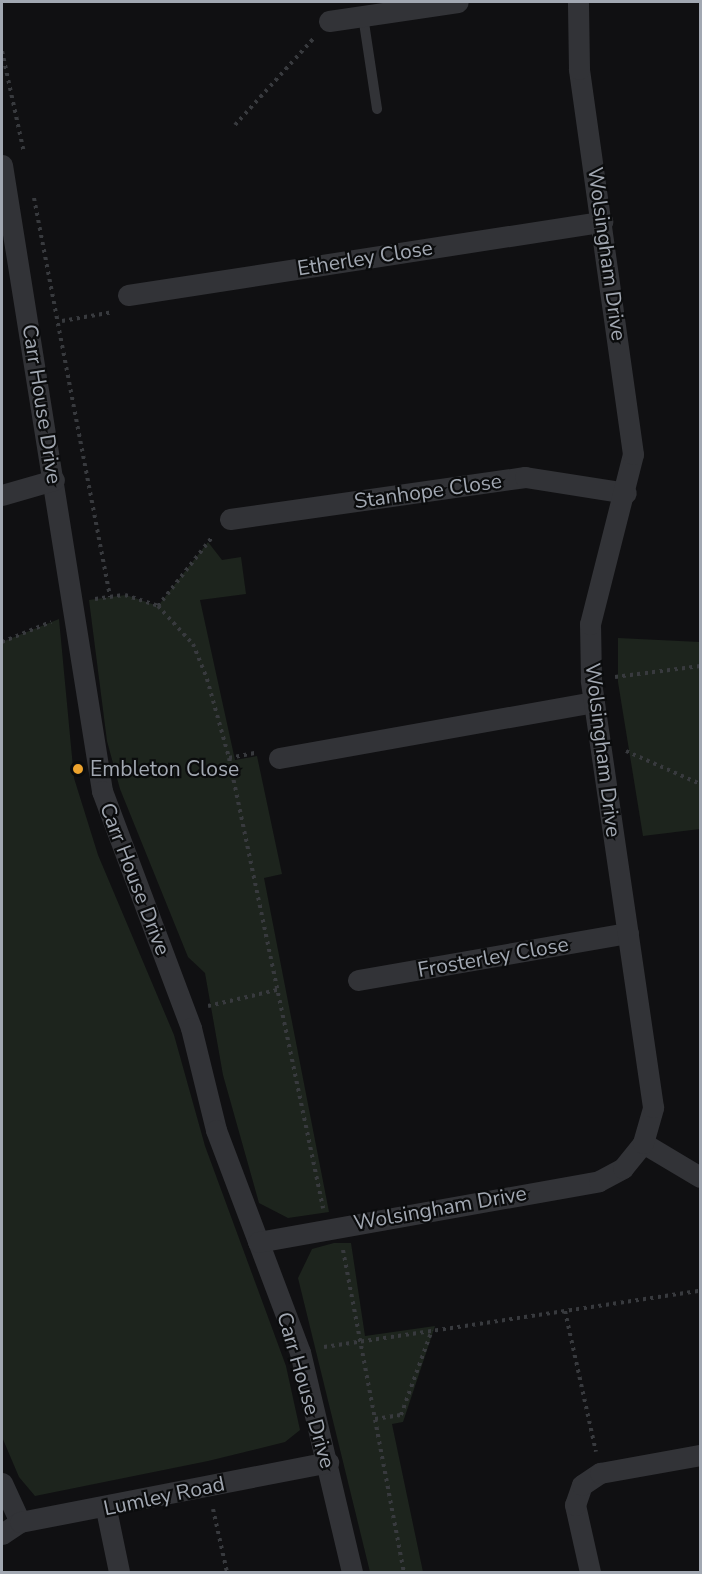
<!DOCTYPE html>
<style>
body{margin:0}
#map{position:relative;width:702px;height:1574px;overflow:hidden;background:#101012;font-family:"Nunito Sans",sans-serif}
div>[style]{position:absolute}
.green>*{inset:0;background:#1d241d}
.path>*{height:4px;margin-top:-2px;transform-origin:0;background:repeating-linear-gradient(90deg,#383a3e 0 3px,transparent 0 7.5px)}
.lane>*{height:10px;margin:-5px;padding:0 5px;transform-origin:5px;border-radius:5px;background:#323337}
.street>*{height:21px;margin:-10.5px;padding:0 10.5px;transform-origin:10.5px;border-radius:10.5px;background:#323337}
.dots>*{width:16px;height:16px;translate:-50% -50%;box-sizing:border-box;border:3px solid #0b0c0d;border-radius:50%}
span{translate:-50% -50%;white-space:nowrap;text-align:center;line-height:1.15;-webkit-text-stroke:4.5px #0b0c0d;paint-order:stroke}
.street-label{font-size:21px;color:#a2a8b2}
.poi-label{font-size:21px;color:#a2a8b2}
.left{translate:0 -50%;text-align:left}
.frame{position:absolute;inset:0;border:3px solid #a2a8b2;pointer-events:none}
</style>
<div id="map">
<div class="green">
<i style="clip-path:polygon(208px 542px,222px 560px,241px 557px,246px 594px,200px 600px,235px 760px,257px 756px,282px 874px,264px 878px,329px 1212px,288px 1218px,259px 1203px,223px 1075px,205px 973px,188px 957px,120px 789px,107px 741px,89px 600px,126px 595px,158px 606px)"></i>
<i style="clip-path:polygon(59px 619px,74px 778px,98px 855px,174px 1035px,205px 1146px,286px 1366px,300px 1430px,285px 1442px,208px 1461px,35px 1496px,19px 1477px,2px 1437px,2px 642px)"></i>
<i style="clip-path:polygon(618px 638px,700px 642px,700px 829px,643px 836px,618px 682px)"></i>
<i style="clip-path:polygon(334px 1243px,351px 1243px,365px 1336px,435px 1326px,403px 1422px,392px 1424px,423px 1572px,370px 1572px,298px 1278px,312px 1249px)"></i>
</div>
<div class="path">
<i style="left:2px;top:51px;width:104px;rotate:77.8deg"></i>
<i style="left:235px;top:125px;width:116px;rotate:-47.8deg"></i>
<i style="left:34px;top:198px;width:406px;rotate:79.2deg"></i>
<i style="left:62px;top:321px;width:52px;rotate:-10deg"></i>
<i style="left:95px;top:599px;width:30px;rotate:-8deg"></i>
<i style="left:125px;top:595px;width:35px;rotate:18deg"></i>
<i style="left:158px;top:606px;width:52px;rotate:47.4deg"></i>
<i style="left:193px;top:644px;width:38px;rotate:68deg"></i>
<i style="left:207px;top:679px;width:82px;rotate:74.4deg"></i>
<i style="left:229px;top:758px;width:460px;rotate:78.2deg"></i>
<i style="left:158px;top:606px;width:89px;rotate:-51.8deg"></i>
<i style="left:2px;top:642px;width:53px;rotate:-22.2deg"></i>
<i style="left:615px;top:677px;width:86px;rotate:-7.4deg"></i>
<i style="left:626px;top:751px;width:81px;rotate:24deg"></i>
<i style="left:229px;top:758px;width:26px;rotate:-11deg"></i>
<i style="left:208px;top:1006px;width:71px;rotate:-13.1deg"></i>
<i style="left:343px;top:1250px;width:328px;rotate:79.3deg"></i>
<i style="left:565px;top:1311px;width:144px;rotate:77.6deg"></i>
<i style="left:324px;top:1347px;width:380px;rotate:-8.5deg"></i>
<i style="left:375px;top:1419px;width:26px;rotate:-9deg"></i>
<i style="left:401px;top:1415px;width:90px;rotate:-70deg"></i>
<i style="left:213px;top:1509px;width:65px;rotate:77.5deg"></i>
</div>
<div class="lane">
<i style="left:363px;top:16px;width:94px;rotate:81.4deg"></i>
</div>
<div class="street">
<i style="left:329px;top:21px;width:130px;rotate:-8.4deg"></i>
<i style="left:2px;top:165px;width:634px;rotate:80.92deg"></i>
<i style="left:102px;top:791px;width:253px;rotate:69.4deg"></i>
<i style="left:191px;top:1028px;width:105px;rotate:76.2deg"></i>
<i style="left:216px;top:1130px;width:237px;rotate:69.3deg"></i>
<i style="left:300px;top:1352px;width:226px;rotate:76.7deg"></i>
<i style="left:128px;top:295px;width:480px;rotate:-8.8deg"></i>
<i style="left:2px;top:495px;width:54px;rotate:-16.1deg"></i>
<i style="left:230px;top:519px;width:298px;rotate:-8.1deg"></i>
<i style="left:525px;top:477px;width:102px;rotate:9deg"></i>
<i style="left:279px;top:758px;width:319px;rotate:-10.1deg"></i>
<i style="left:358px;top:980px;width:274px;rotate:-9.9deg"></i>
<i style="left:643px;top:1143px;width:66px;rotate:30.8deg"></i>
<i style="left:258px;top:1242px;width:346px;rotate:-10.1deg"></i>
<i style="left:599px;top:1181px;width:27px;rotate:-28deg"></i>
<i style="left:623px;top:1168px;width:32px;rotate:-51deg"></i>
<i style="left:643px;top:1143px;width:37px;rotate:-74deg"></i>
<i style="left:653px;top:1107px;width:431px;rotate:-98.3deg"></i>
<i style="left:591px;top:680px;width:56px;rotate:-91deg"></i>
<i style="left:590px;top:624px;width:175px;rotate:-75.8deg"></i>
<i style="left:633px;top:454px;width:389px;rotate:-98deg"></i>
<i style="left:579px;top:69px;width:67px;rotate:-90.9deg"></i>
<i style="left:2px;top:1483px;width:43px;rotate:65.2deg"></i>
<i style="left:106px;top:1509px;width:64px;rotate:78.3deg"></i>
<i style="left:2px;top:1534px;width:22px;rotate:-34deg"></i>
<i style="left:20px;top:1522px;width:314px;rotate:-11deg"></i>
<i style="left:590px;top:1572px;width:69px;rotate:-102.6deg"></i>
<i style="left:575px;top:1505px;width:21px;rotate:-71deg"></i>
<i style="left:582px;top:1485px;width:22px;rotate:-34deg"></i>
<i style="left:600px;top:1473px;width:102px;rotate:-10.2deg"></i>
</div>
<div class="dots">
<i style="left:78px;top:769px;background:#eda32d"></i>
</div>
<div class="street-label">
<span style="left:607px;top:254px;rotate:82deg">Wolsingham Drive</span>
<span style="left:365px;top:258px;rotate:-9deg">Etherley Close</span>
<span style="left:42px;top:404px;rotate:81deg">Carr House Drive</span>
<span style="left:428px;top:491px;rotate:-8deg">Stanhope Close</span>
<span style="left:603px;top:750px;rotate:83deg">Wolsingham Drive</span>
<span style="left:135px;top:879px;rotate:69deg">Carr House Drive</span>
<span style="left:493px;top:957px;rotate:-10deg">Frosterley Close</span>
<span style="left:440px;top:1208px;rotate:-10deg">Wolsingham Drive</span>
<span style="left:306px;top:1390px;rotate:74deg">Carr House Drive</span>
<span style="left:164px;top:1496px;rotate:-12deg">Lumley Road</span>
</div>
<div class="poi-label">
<span class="left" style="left:90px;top:769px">Embleton Close</span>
</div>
<div class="frame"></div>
</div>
